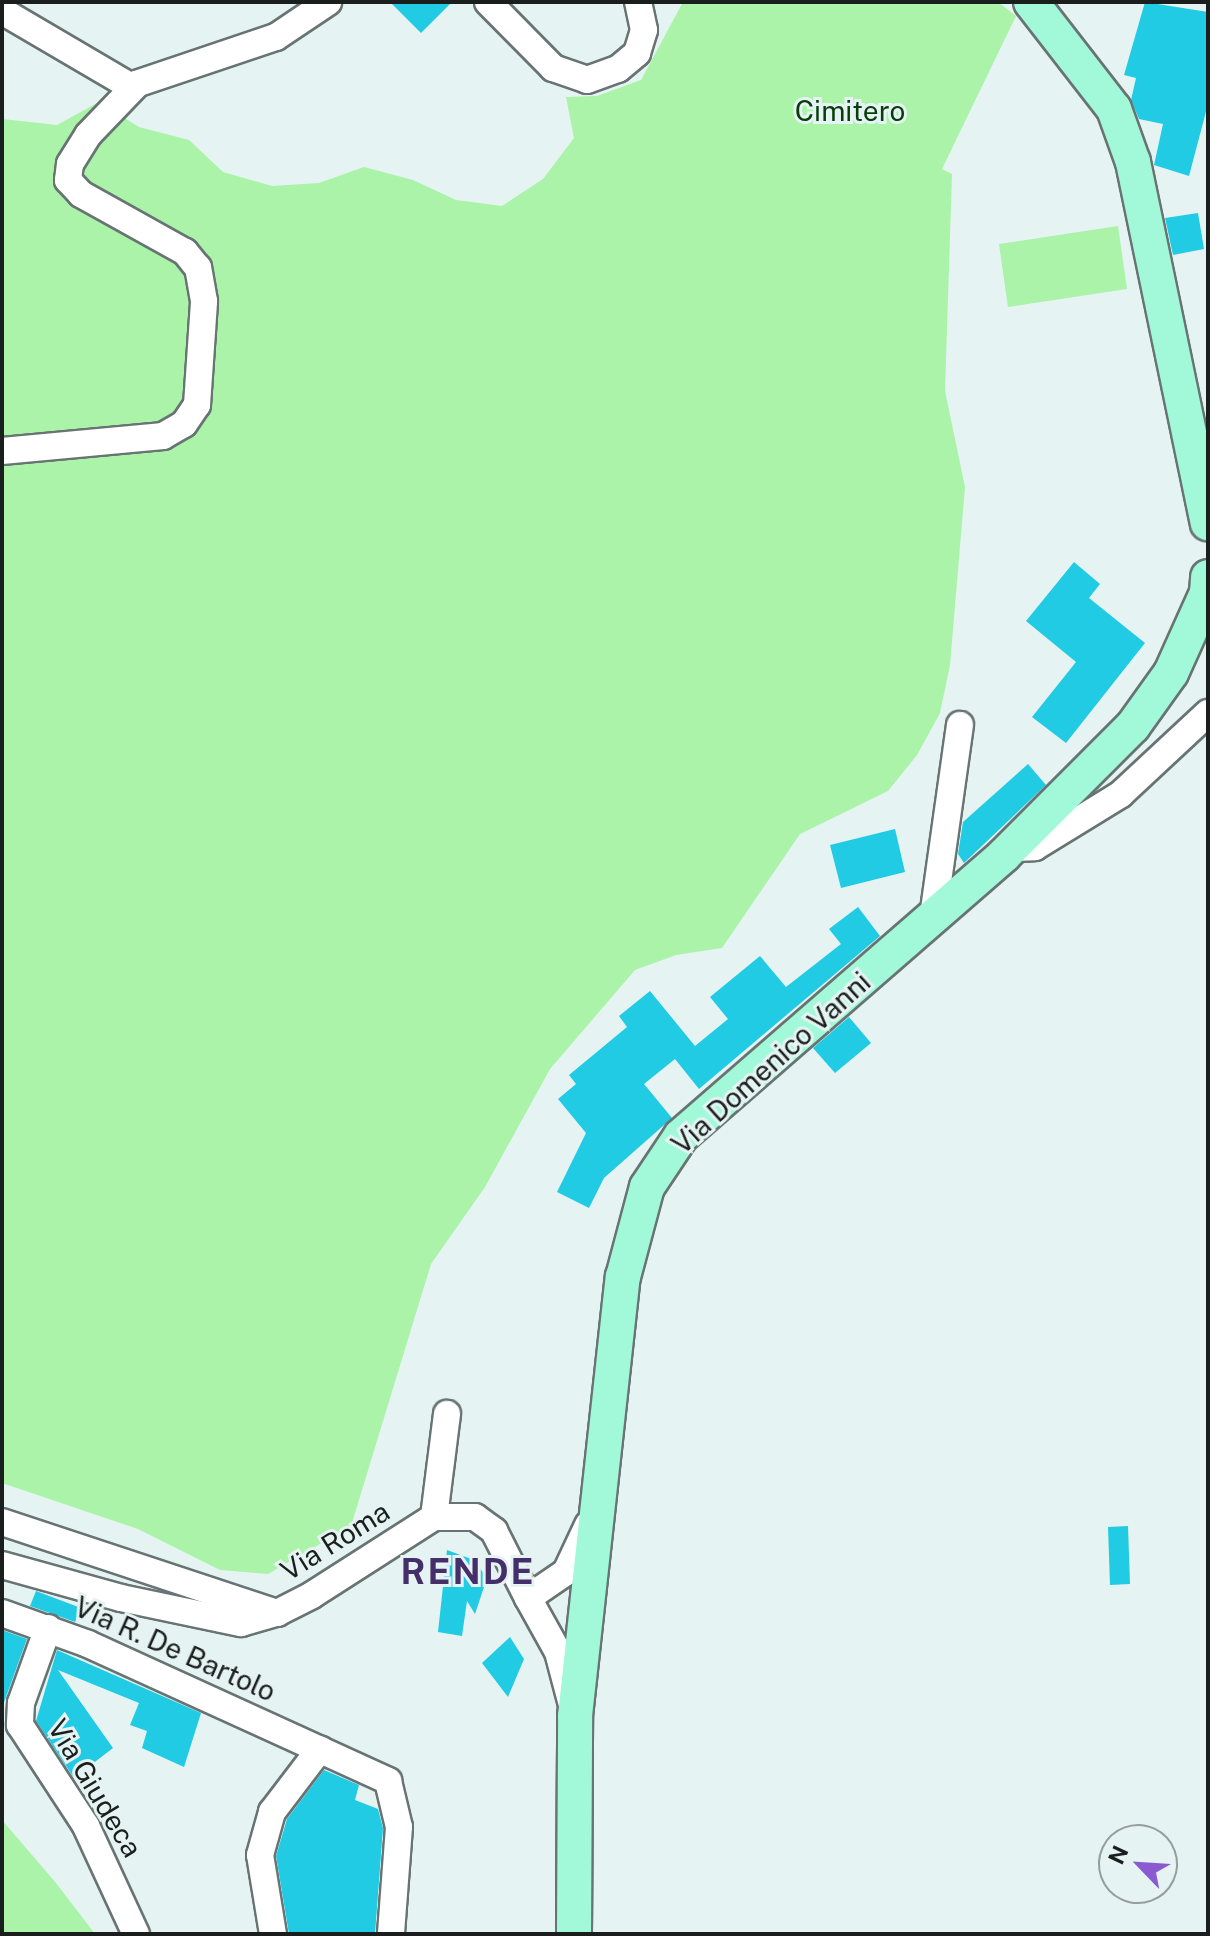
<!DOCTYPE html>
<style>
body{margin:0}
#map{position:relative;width:1210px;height:1936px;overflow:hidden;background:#e5f3f2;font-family:"Public Sans",sans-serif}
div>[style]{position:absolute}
.green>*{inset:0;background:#aaf3a8}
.building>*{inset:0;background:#20cbe3}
.roads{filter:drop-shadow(2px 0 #687473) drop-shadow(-2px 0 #687473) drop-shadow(0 2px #687473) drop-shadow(0 -2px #687473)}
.minor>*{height:26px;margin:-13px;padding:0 13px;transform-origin:13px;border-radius:13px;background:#fff}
.major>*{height:34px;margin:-17px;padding:0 17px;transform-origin:17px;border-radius:17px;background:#a2f9d9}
span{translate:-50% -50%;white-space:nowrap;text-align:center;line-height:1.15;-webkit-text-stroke:6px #e5f3f2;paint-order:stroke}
.park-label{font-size:28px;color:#093e0c}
.street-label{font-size:28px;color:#1a1f1e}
.district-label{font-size:36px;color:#452f6a;font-weight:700;letter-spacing:2px}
.frame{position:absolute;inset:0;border:4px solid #1a1f1e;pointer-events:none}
.north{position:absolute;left:1098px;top:1824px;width:80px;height:80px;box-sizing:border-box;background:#e5f3f2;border:2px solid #949e9d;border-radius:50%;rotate:295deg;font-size:22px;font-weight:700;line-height:32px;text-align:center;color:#1a1f1e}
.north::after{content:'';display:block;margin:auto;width:28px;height:36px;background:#8b5ad3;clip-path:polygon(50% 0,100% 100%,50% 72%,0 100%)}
</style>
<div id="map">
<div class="green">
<i style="clip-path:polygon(683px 2px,998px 2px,1016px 16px,942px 169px,952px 174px,945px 391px,965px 487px,950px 665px,940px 713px,917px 755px,888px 791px,800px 834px,722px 948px,676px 955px,635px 970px,550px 1069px,485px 1187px,431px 1264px,351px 1526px,268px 1574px,220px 1570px,138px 1529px,2px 1483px,2px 119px,57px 125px,99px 102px,139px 127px,189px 140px,223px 172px,272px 186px,319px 183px,364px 167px,413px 180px,456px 200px,502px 206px,543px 179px,574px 138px,566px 97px,597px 96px,641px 80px)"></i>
<i style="clip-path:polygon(1118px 226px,1127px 289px,1008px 307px,999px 244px)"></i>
<i style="clip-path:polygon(2px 1820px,56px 1883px,95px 1934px,2px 1934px)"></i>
</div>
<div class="building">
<i style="clip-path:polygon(390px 2px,452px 2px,421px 33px)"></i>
<i style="clip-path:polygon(1145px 2px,1208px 12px,1208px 104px,1189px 176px,1154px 165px,1163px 124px,1139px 119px,1131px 100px,1136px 78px,1124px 75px)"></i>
<i style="clip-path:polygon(1198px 213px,1204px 249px,1173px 255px,1165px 218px)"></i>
<i style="clip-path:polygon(1074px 562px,1100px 584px,1089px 598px,1145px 643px,1066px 743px,1032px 717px,1076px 662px,1026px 621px)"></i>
<i style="clip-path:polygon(1028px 764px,1046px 785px,964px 863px,958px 854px,963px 822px)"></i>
<i style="clip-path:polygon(895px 829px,905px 872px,841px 888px,830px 845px)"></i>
<i style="clip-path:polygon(858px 907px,880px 936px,699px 1089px,675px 1059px,644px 1084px,672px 1118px,604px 1178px,589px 1208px,557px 1192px,586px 1133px,558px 1099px,576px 1084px,569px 1075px,627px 1027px,619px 1016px,650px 991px,695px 1046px,728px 1019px,710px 997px,760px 956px,786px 987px,841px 944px,829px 929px)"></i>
<i style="clip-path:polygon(849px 1017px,871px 1043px,835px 1073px,813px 1048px)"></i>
<i style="clip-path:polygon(1128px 1526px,1130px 1584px,1110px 1585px,1108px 1527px)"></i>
<i style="clip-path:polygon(447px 1550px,474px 1560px,487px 1578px,475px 1614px,467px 1601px,462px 1636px,438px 1632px)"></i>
<i style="clip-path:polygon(36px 1591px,81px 1608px,75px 1622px,30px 1606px)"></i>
<i style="clip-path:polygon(2px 1630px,27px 1639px,2px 1708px)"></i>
<i style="clip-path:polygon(510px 1637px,524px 1659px,508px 1697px,482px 1663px)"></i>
<i style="clip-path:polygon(57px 1650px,201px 1713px,184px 1767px,142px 1748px,147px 1731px,130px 1725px,139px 1703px,58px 1670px,113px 1748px,74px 1778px,36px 1721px)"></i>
<i style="clip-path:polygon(324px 1770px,359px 1785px,355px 1800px,378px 1809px,383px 1828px,375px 1934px,289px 1934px,276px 1856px,287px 1819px)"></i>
</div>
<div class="roads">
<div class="minor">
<i style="left:488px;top:2px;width:93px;rotate:45.4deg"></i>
<i style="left:553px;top:68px;width:36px;rotate:19deg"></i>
<i style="left:587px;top:80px;width:33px;rotate:-20deg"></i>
<i style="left:618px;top:69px;width:25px;rotate:-40deg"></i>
<i style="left:637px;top:53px;width:24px;rotate:-73deg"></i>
<i style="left:644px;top:30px;width:29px;rotate:-102deg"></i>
<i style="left:2px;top:11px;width:148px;rotate:30.4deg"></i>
<i style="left:130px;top:86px;width:154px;rotate:-18.6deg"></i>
<i style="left:276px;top:37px;width:63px;rotate:-33.9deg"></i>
<i style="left:2px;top:451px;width:162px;rotate:-5.3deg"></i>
<i style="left:163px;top:436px;width:24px;rotate:-30deg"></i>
<i style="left:184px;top:424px;width:23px;rotate:-56deg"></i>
<i style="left:197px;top:405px;width:104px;rotate:-86.1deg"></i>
<i style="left:204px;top:301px;width:34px;rotate:-100deg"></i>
<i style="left:198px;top:268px;width:21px;rotate:-129deg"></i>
<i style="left:185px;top:252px;width:119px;rotate:-150.9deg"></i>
<i style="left:81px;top:194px;width:19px;rotate:-133deg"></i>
<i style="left:68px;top:180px;width:16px;rotate:-83deg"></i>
<i style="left:70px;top:164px;width:34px;rotate:-58deg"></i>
<i style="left:88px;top:135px;width:71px;rotate:-46.1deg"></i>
<i style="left:1012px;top:848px;width:23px;rotate:-2deg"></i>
<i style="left:1035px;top:847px;width:101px;rotate:-31.6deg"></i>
<i style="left:1121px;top:794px;width:119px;rotate:-43deg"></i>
<i style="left:933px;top:917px;width:194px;rotate:-82deg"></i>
<i style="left:434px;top:1517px;width:104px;rotate:-82.8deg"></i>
<i style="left:2px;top:1522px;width:290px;rotate:18.3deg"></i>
<i style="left:2px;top:1565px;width:123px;rotate:15.5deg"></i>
<i style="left:121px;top:1598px;width:123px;rotate:11.8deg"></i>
<i style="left:241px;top:1623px;width:37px;rotate:-16deg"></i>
<i style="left:277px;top:1613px;width:39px;rotate:-27deg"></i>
<i style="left:312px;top:1595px;width:145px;rotate:-32.6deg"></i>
<i style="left:434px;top:1517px;width:41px"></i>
<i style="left:475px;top:1517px;width:24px;rotate:36deg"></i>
<i style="left:494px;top:1531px;width:75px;rotate:63.1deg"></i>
<i style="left:528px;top:1598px;width:46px;rotate:-34.4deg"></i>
<i style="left:566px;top:1572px;width:52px;rotate:-64.9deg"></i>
<i style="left:528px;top:1598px;width:62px;rotate:60.9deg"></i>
<i style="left:558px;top:1652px;width:55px;rotate:75.2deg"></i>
<i style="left:2px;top:1613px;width:91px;rotate:19.8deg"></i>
<i style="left:88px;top:1644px;width:330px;rotate:24.5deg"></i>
<i style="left:388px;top:1781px;width:47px;rotate:76.6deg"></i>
<i style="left:399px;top:1827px;width:107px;rotate:94.3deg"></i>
<i style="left:48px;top:1628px;width:80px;rotate:109.8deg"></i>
<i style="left:21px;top:1703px;width:22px;rotate:93deg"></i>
<i style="left:20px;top:1725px;width:121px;rotate:56.8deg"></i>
<i style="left:86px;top:1826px;width:119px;rotate:65.2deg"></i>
<i style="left:273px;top:1934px;width:80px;rotate:-99.3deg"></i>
<i style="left:260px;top:1855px;width:45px;rotate:-74.4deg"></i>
<i style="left:272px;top:1812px;width:79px;rotate:-52.7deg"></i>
</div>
<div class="major">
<i style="left:1031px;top:2px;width:135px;rotate:52.2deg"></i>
<i style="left:1114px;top:109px;width:56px;rotate:70.3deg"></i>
<i style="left:1133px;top:162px;width:369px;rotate:78.3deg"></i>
<i style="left:574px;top:1934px;width:218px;rotate:-89.7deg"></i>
<i style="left:575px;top:1716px;width:442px;rotate:-83.8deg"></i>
<i style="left:623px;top:1277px;width:93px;rotate:-75.1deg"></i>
<i style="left:647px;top:1187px;width:61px;rotate:-56.3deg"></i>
<i style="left:681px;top:1136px;width:427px;rotate:-41deg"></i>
<i style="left:1003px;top:856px;width:184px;rotate:-45deg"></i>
<i style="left:1133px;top:726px;width:65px;rotate:-54.4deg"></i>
<i style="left:1171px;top:673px;width:88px;rotate:-65.8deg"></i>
<i style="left:1207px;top:593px;width:16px;rotate:-86deg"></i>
</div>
</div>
<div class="park-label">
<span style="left:850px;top:111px">Cimitero</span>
</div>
<div class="street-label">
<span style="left:771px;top:1063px;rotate:-42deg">Via Domenico Vanni</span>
<span style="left:335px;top:1541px;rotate:-32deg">Via Roma</span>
<span style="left:175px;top:1649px;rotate:24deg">Via R. De Bartolo</span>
<span style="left:95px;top:1788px;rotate:59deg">Via Giudeca</span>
</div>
<div class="district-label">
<span style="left:468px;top:1572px">RENDE</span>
</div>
<div class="frame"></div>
<div class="north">N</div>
</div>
